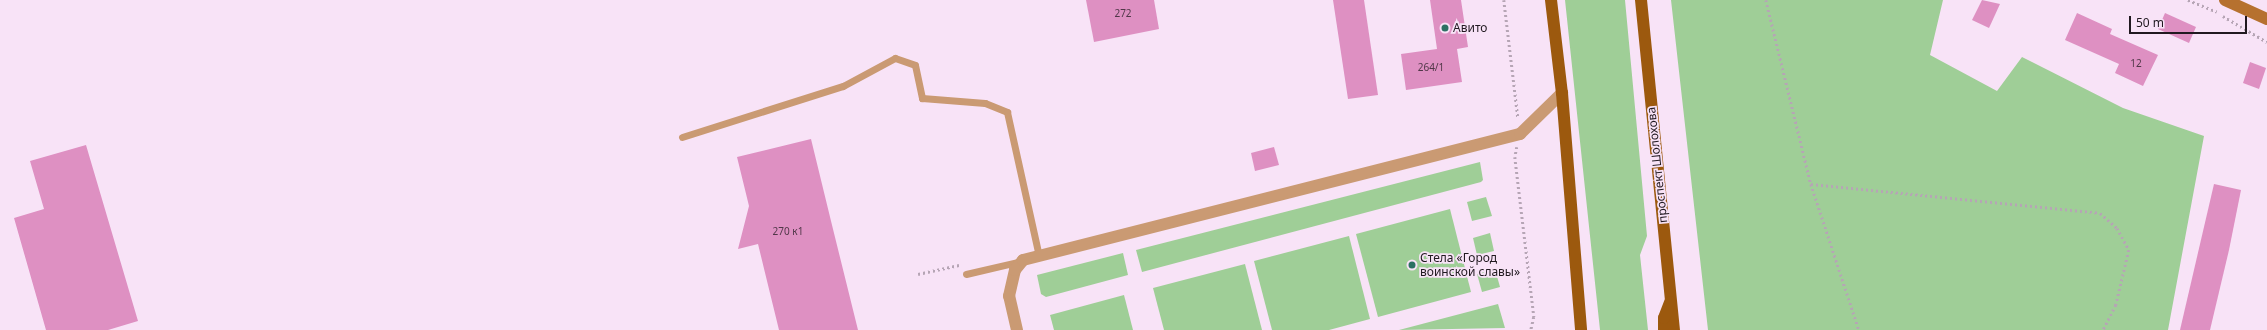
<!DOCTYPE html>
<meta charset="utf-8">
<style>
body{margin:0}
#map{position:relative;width:2267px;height:330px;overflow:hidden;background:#f8e3f7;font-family:"Noto Sans",sans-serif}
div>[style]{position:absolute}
.green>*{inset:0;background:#9fce97}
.building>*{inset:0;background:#de90c2}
.path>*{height:2.5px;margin-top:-1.25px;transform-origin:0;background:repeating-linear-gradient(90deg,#b6a5b5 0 2px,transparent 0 5px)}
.lane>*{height:7px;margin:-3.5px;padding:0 3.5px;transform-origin:3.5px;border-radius:3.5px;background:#ca9a73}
.street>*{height:12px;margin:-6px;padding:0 6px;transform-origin:6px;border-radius:6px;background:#ca9a73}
.secondary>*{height:12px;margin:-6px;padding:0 6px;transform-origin:6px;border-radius:6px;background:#b6712f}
.primary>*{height:12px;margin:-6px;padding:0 6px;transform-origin:6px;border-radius:6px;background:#9c590e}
.dots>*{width:11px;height:11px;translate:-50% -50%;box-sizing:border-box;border:2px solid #f8e3f7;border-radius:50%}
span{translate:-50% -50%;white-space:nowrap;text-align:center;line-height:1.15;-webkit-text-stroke:3.5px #f8e3f7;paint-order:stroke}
.number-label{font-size:10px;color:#503748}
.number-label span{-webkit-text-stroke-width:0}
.poi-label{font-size:12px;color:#211920}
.left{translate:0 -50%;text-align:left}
.street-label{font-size:12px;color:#211920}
.scale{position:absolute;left:2129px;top:16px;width:118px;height:18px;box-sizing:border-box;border:2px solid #211920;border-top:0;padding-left:5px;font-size:12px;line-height:14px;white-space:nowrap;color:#211920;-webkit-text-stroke:3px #f8e3f7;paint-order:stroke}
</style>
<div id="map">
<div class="green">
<i style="clip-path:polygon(1565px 0,1625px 0,1647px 236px,1640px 255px,1648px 330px,1600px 330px)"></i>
<i style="clip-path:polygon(1671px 0,1943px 0,1930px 55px,1997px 91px,2022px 57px,2123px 108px,2204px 136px,2168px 330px,1708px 330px)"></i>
<i style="clip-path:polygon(1480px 162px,1483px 180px,1481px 182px,1142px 272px,1136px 250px)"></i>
<i style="clip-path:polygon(1486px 197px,1492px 216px,1472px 221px,1467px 202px)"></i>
<i style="clip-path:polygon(1450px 209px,1471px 292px,1378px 317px,1356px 234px)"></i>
<i style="clip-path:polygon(1490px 233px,1494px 251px,1477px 255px,1473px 238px)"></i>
<i style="clip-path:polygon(1349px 236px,1370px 319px,1329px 330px,1272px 330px,1254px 261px)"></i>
<i style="clip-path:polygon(1123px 253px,1128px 275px,1046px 297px,1041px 294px,1037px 275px)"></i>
<i style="clip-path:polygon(1245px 264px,1262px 330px,1164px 330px,1153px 288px)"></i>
<i style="clip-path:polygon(1495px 269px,1500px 287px,1482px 292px,1477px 274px)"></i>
<i style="clip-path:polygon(1124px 295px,1133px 330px,1054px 330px,1050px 315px)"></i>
<i style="clip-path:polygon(1498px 304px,1505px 328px,1399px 330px)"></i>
</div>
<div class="building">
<i style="clip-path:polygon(1086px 0,1154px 0,1159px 29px,1094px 42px)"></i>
<i style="clip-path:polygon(1333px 0,1364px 0,1378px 95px,1348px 99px)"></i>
<i style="clip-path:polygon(1430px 0,1461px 0,1468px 47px,1457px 49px,1462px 82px,1406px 90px,1401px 54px,1437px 49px)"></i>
<i style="clip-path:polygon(1982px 0,2000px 4px,1989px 28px,1972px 20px)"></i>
<i style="clip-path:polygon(2077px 13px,2112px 29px,2110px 34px,2158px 55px,2143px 86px,2115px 73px,2119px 64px,2065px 40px)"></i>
<i style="clip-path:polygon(2165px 13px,2196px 27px,2189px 43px,2158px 29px)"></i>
<i style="clip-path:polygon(2250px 62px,2266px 68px,2259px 89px,2243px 83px)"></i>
<i style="clip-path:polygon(811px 139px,831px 221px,858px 330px,779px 330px,758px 244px,738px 249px,749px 206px,737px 157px)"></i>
<i style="clip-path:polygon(86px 145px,138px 321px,108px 330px,46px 330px,14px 218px,44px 209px,30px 161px)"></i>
<i style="clip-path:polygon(1274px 147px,1279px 165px,1255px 171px,1251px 153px)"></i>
<i style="clip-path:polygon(2214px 184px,2241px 190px,2229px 250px,2210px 330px,2180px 330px)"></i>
</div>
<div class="path">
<i style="left:1504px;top:0;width:118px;rotate:83.2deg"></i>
<i style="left:1766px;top:0;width:189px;rotate:76.3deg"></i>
<i style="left:1811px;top:184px;width:290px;rotate:5.7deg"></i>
<i style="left:2100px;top:213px;width:23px;rotate:41deg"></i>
<i style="left:2117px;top:228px;width:25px;rotate:61deg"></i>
<i style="left:2129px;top:250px;width:57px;rotate:103.3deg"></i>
<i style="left:2116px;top:305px;width:28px;rotate:117deg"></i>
<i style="left:2188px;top:0;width:31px;rotate:22deg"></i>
<i style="left:2223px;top:16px;width:51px;rotate:30.6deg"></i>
<i style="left:1517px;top:147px;width:10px;rotate:101deg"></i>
<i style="left:1515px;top:157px;width:161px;rotate:83.2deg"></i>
<i style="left:1534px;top:317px;width:13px;rotate:103deg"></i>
<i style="left:1811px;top:184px;width:154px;rotate:71.8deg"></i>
<i style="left:918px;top:274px;width:42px;rotate:-12.4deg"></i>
</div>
<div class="lane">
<i style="left:682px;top:137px;width:169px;rotate:-17.6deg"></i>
<i style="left:843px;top:86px;width:59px;rotate:-28.3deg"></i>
<i style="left:895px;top:58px;width:21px;rotate:19deg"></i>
<i style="left:915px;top:65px;width:34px;rotate:78deg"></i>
<i style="left:922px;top:98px;width:63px;rotate:4.5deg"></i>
<i style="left:985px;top:103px;width:24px;rotate:22deg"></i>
<i style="left:1007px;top:112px;width:148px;rotate:77.5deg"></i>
<i style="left:966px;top:274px;width:57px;rotate:-13.1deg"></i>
</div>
<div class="street">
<i style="left:1017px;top:330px;width:35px;rotate:-103deg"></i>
<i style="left:1009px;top:296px;width:27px;rotate:-77deg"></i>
<i style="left:1015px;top:270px;width:13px;rotate:-51deg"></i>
<i style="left:1023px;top:260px;width:513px;rotate:-14.23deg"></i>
<i style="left:1520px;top:134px;width:59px;rotate:-44.3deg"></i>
</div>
<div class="secondary">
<i style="left:2225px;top:0;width:46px;rotate:24.3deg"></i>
</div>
<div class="primary">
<i style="left:1551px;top:0;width:94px;rotate:83.3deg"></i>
<i style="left:1562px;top:93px;width:238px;rotate:85.4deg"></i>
<i style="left:1641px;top:0;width:332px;rotate:84.3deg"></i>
<i style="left:1664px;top:330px;width:12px;rotate:-90deg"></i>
<i style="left:1664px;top:318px;width:17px;rotate:-69deg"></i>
</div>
<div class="dots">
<i style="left:1445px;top:28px;background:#2c7163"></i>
<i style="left:1412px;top:265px;background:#2c7163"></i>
</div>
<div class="number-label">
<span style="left:1123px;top:14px">272</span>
<span style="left:2136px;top:64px">12</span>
<span style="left:1431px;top:68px">264/1</span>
<span style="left:788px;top:232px">270 к1</span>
</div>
<div class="poi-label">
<span class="left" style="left:1453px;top:28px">Авито</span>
<span class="left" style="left:1420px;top:265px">Стела «Город<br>воинской славы»</span>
</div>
<div class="street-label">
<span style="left:1657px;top:165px;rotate:-96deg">проспект Шолохова</span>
</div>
<div class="scale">50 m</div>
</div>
